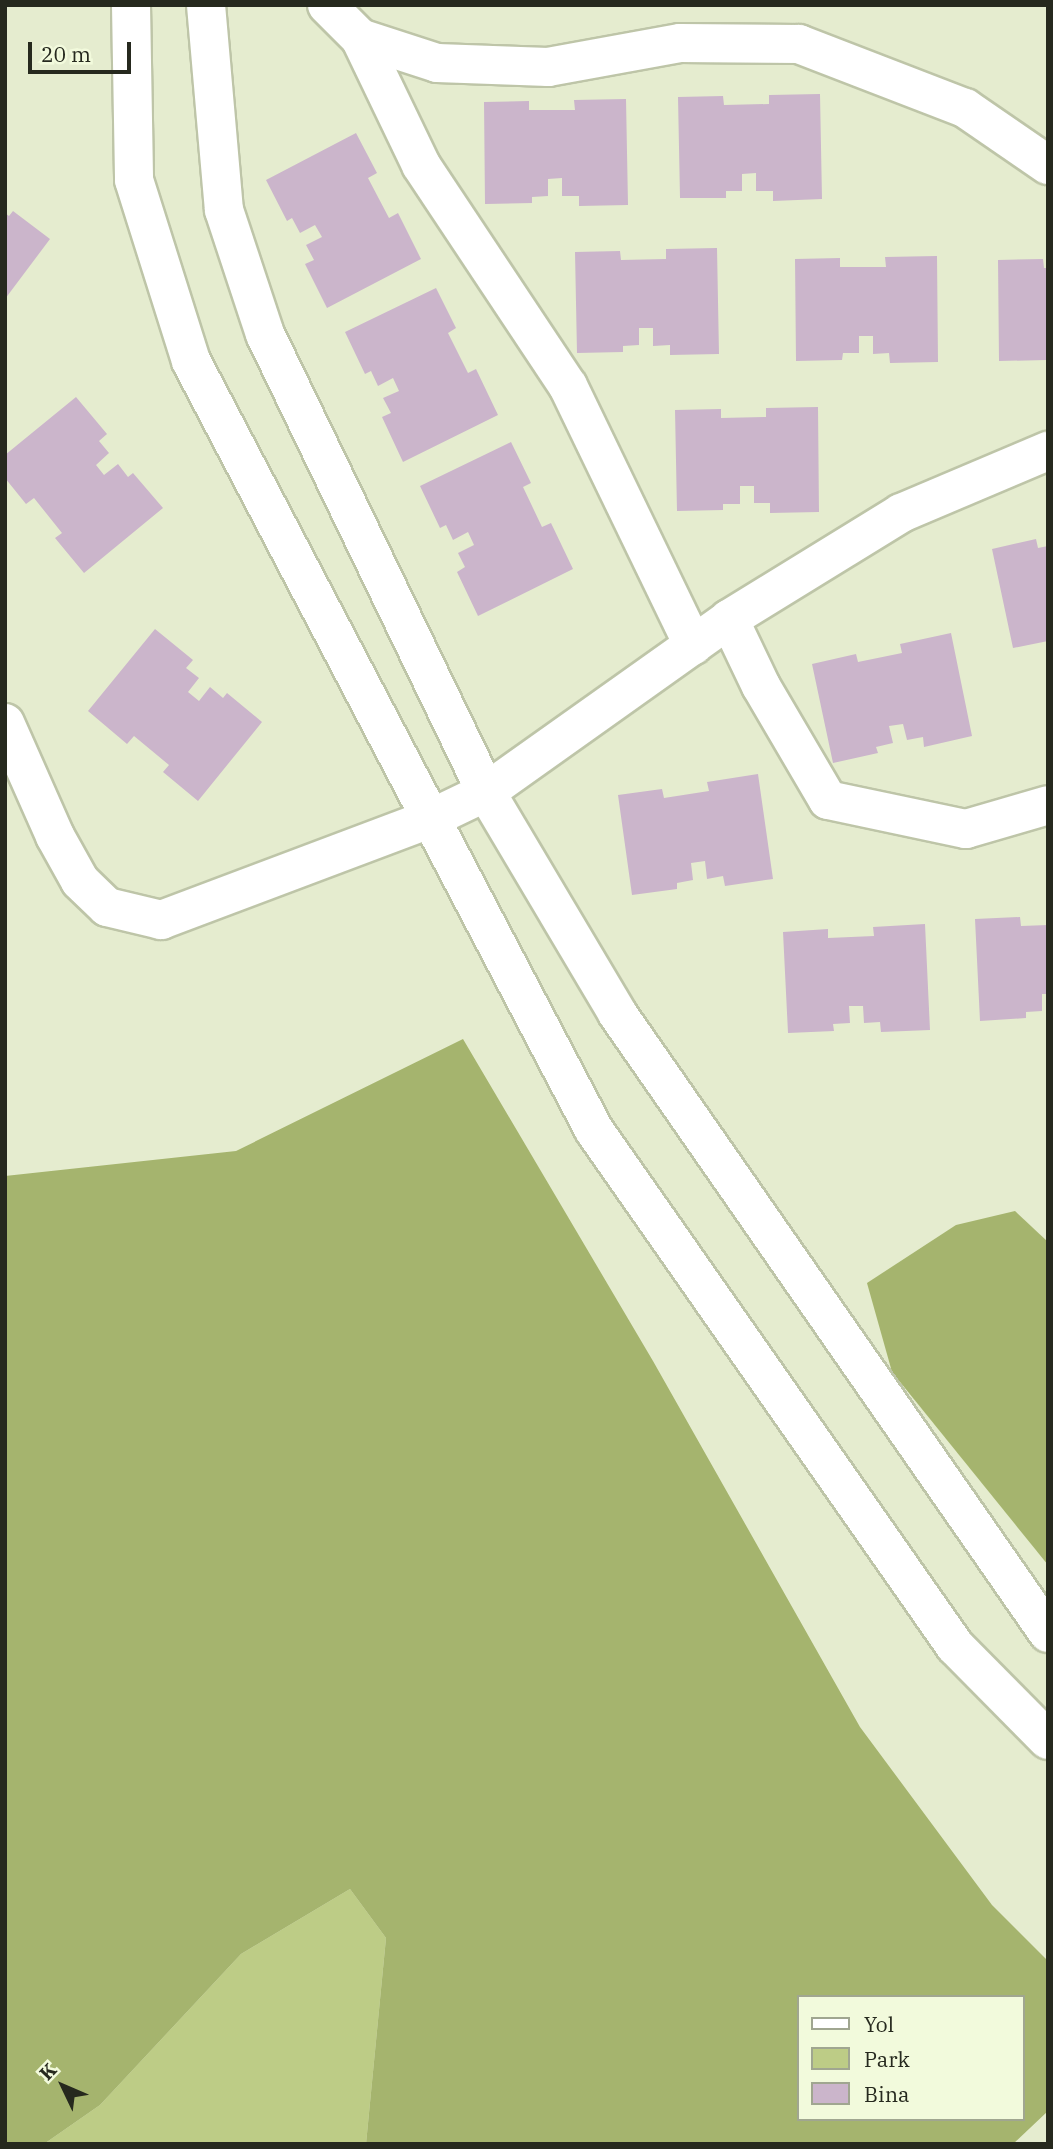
<!DOCTYPE html>
<style>
body{margin:0}
#map{position:relative;width:1053px;height:2149px;overflow:hidden;background:#e5eccf;font-family:"IBM Plex Serif",serif}
div>[style]{position:absolute}
.green>*{inset:0;background:#bdcc86}
.forest>*{inset:0;background:#a5b46e}
.building>*{inset:0;background:#cbb5cb}
.roads{filter:drop-shadow(2px 0 #bec5a8) drop-shadow(-2px 0 #bec5a8) drop-shadow(0 2px #bec5a8) drop-shadow(0 -2px #bec5a8)}
.minor>*{height:38px;margin:-19px;padding:0 19px;transform-origin:19px;border-radius:19px;background:#fff}
span{translate:-50% -50%;white-space:nowrap;text-align:center;line-height:1.15;-webkit-text-stroke:7px #f2fadc;paint-order:stroke}
.frame{position:absolute;inset:0;border:7px solid #26291e;pointer-events:none}
.legend{position:absolute;left:797px;top:1995px;width:228px;height:126px;box-sizing:border-box;background:#f2fadc;border:2px solid #a0a690;margin:0;padding:9px 12px;list-style:none;font-size:21px;color:#26291e}
.legend li{display:flex;align-items:center;gap:14px;height:35px}
.legend b{width:35px;border:2px solid #a0a690}
.north{position:absolute;left:28px;top:2051px;width:70px;height:70px;-webkit-text-stroke:5px #f2fadc;paint-order:stroke;rotate:314deg;font-size:19px;font-weight:700;line-height:28px;text-align:center;color:#26291e}
.north::after{content:'';display:block;margin:auto;width:24px;height:32px;background:#26291e;clip-path:polygon(50% 0,100% 100%,50% 72%,0 100%)}
.scale{position:absolute;left:28px;top:42px;width:103px;height:32px;box-sizing:border-box;border:4px solid #26291e;border-top:0;padding-left:9px;font-size:21px;line-height:24px;white-space:nowrap;color:#26291e;-webkit-text-stroke:5px #f2fadc;paint-order:stroke}
</style>
<div id="map">
<div class="green">
<i style="clip-path:polygon(350px 1889px,386px 1938px,366px 2144px,44px 2144px,100px 2105px,241px 1954px)"></i>
</div>
<div class="forest">
<i style="clip-path:polygon(evenodd,463px 1039px,653px 1361px,860px 1727px,992px 1905px,1048px 1961px,1048px 2111px,1013px 2144px,366px 2144px,386px 1938px,350px 1889px,241px 1954px,100px 2105px,44px 2144px,5px 2144px,5px 1176px,236px 1151px,463px 1039px,799px 1997px,1023px 1997px,1023px 2119px,799px 2119px,799px 1997px)"></i>
<i style="clip-path:polygon(1015px 1211px,1048px 1242px,1048px 1565px,892px 1372px,867px 1283px,956px 1225px)"></i>
</div>
<div class="building">
<i style="clip-path:polygon(820px 94px,822px 199px,773px 201px,773px 191px,756px 191px,756px 173px,742px 174px,742px 191px,726px 191px,726px 198px,680px 198px,678px 97px,723px 96px,724px 105px,769px 104px,769px 95px)"></i>
<i style="clip-path:polygon(626px 99px,628px 205px,579px 206px,579px 196px,562px 196px,562px 178px,548px 179px,548px 196px,532px 197px,532px 203px,485px 204px,484px 102px,529px 101px,529px 110px,575px 110px,574px 100px)"></i>
<i style="clip-path:polygon(356px 133px,377px 173px,368px 178px,389px 218px,398px 213px,421px 259px,327px 308px,305px 264px,314px 260px,306px 245px,322px 237px,315px 225px,300px 233px,292px 218px,287px 221px,266px 180px)"></i>
<i style="clip-path:polygon(13px 211px,50px 239px,5px 299px,5px 213px,9px 216px)"></i>
<i style="clip-path:polygon(717px 248px,719px 354px,670px 355px,670px 345px,653px 346px,653px 328px,639px 328px,639px 345px,623px 346px,623px 352px,577px 353px,575px 252px,620px 251px,621px 260px,666px 259px,666px 249px)"></i>
<i style="clip-path:polygon(937px 256px,938px 362px,890px 363px,889px 353px,873px 354px,873px 336px,859px 336px,859px 353px,843px 353px,842px 360px,796px 361px,795px 259px,840px 258px,840px 267px,886px 267px,885px 257px)"></i>
<i style="clip-path:polygon(1043px 259px,1044px 268px,1048px 268px,1046px 360px,999px 361px,998px 260px)"></i>
<i style="clip-path:polygon(436px 288px,456px 328px,448px 333px,468px 373px,476px 369px,498px 415px,403px 462px,382px 417px,391px 413px,383px 398px,399px 391px,393px 378px,378px 386px,371px 371px,365px 374px,345px 332px)"></i>
<i style="clip-path:polygon(76px 397px,107px 434px,99px 441px,109px 453px,96px 465px,104px 475px,118px 464px,128px 477px,133px 473px,163px 508px,84px 573px,55px 538px,62px 533px,34px 498px,26px 504px,5px 478px,5px 455px)"></i>
<i style="clip-path:polygon(818px 407px,819px 512px,770px 513px,770px 503px,754px 503px,754px 486px,740px 486px,740px 504px,723px 504px,723px 510px,677px 511px,675px 410px,721px 409px,721px 418px,766px 417px,766px 408px)"></i>
<i style="clip-path:polygon(511px 442px,531px 483px,523px 487px,542px 527px,551px 523px,573px 569px,478px 616px,457px 572px,465px 567px,458px 553px,474px 545px,468px 532px,453px 540px,446px 525px,440px 528px,420px 486px)"></i>
<i style="clip-path:polygon(1036px 539px,1038px 548px,1048px 546px,1048px 641px,1013px 648px,992px 549px)"></i>
<i style="clip-path:polygon(155px 629px,193px 660px,186px 668px,199px 678px,188px 692px,199px 701px,210px 687px,223px 698px,227px 693px,262px 722px,198px 801px,163px 772px,169px 765px,134px 736px,127px 744px,88px 711px)"></i>
<i style="clip-path:polygon(951px 633px,972px 736px,924px 747px,923px 737px,907px 740px,903px 724px,889px 726px,893px 743px,876px 747px,878px 753px,833px 763px,812px 664px,856px 654px,858px 662px,902px 653px,900px 644px)"></i>
<i style="clip-path:polygon(758px 774px,773px 879px,725px 886px,723px 876px,707px 879px,705px 861px,691px 863px,693px 880px,677px 883px,677px 889px,632px 895px,618px 795px,662px 789px,664px 798px,709px 791px,707px 782px)"></i>
<i style="clip-path:polygon(1020px 917px,1021px 926px,1048px 925px,1048px 994px,1042px 994px,1042px 1011px,1026px 1012px,1026px 1018px,980px 1021px,975px 919px)"></i>
<i style="clip-path:polygon(925px 924px,930px 1030px,881px 1032px,880px 1022px,864px 1023px,863px 1006px,849px 1006px,850px 1023px,833px 1024px,834px 1031px,788px 1033px,783px 932px,828px 929px,828px 938px,874px 936px,873px 927px)"></i>
</div>
<div class="roads">
<div class="minor">
<i style="left:131px;top:5px;width:175px;rotate:89deg"></i>
<i style="left:134px;top:180px;width:190px;rotate:72.5deg"></i>
<i style="left:191px;top:361px;width:868px;rotate:62.34deg"></i>
<i style="left:594px;top:1130px;width:630px;rotate:55.02deg"></i>
<i style="left:955px;top:1646px;width:132px;rotate:45.3deg"></i>
<i style="left:206px;top:5px;width:206px;rotate:85deg"></i>
<i style="left:224px;top:210px;width:131px;rotate:71.7deg"></i>
<i style="left:265px;top:334px;width:509px;rotate:64.24deg"></i>
<i style="left:486px;top:792px;width:257px;rotate:59.3deg"></i>
<i style="left:617px;top:1013px;width:755px;rotate:55.19deg"></i>
<i style="left:327px;top:5px;width:47px;rotate:45deg"></i>
<i style="left:360px;top:38px;width:81px;rotate:18deg"></i>
<i style="left:437px;top:63px;width:111px;rotate:2.1deg"></i>
<i style="left:548px;top:67px;width:134px;rotate:-10.3deg"></i>
<i style="left:680px;top:43px;width:119px;rotate:0.5deg"></i>
<i style="left:799px;top:44px;width:178px;rotate:21.1deg"></i>
<i style="left:965px;top:108px;width:101px;rotate:34.5deg"></i>
<i style="left:360px;top:38px;width:141px;rotate:64.3deg"></i>
<i style="left:421px;top:165px;width:265px;rotate:56.4deg"></i>
<i style="left:568px;top:386px;width:288px;rotate:64.2deg"></i>
<i style="left:729px;top:619px;width:74px;rotate:64.5deg"></i>
<i style="left:761px;top:686px;width:132px;rotate:59.6deg"></i>
<i style="left:828px;top:800px;width:141px;rotate:11.9deg"></i>
<i style="left:966px;top:829px;width:85px;rotate:-16.3deg"></i>
<i style="left:5px;top:723px;width:124px;rotate:66.1deg"></i>
<i style="left:55px;top:836px;width:51px;rotate:60.9deg"></i>
<i style="left:80px;top:881px;width:37px;rotate:44deg"></i>
<i style="left:107px;top:907px;width:56px;rotate:13.5deg"></i>
<i style="left:161px;top:920px;width:287px;rotate:-20.6deg"></i>
<i style="left:430px;top:819px;width:62px;rotate:-25.7deg"></i>
<i style="left:486px;top:792px;width:298px;rotate:-35.4deg"></i>
<i style="left:729px;top:619px;width:202px;rotate:-31.6deg"></i>
<i style="left:901px;top:513px;width:160px;rotate:-22.9deg"></i>
</div>
</div>
<div class="frame"></div>
<ul class="legend">
<li><b style="height:9px;background:#fff"></b>Yol</li>
<li><b style="height:19px;background:#bdcc86"></b>Park</li>
<li><b style="height:19px;background:#cbb5cb"></b>Bina</li>
</ul>
<div class="north">K</div>
<div class="scale">20 m</div>
</div>
